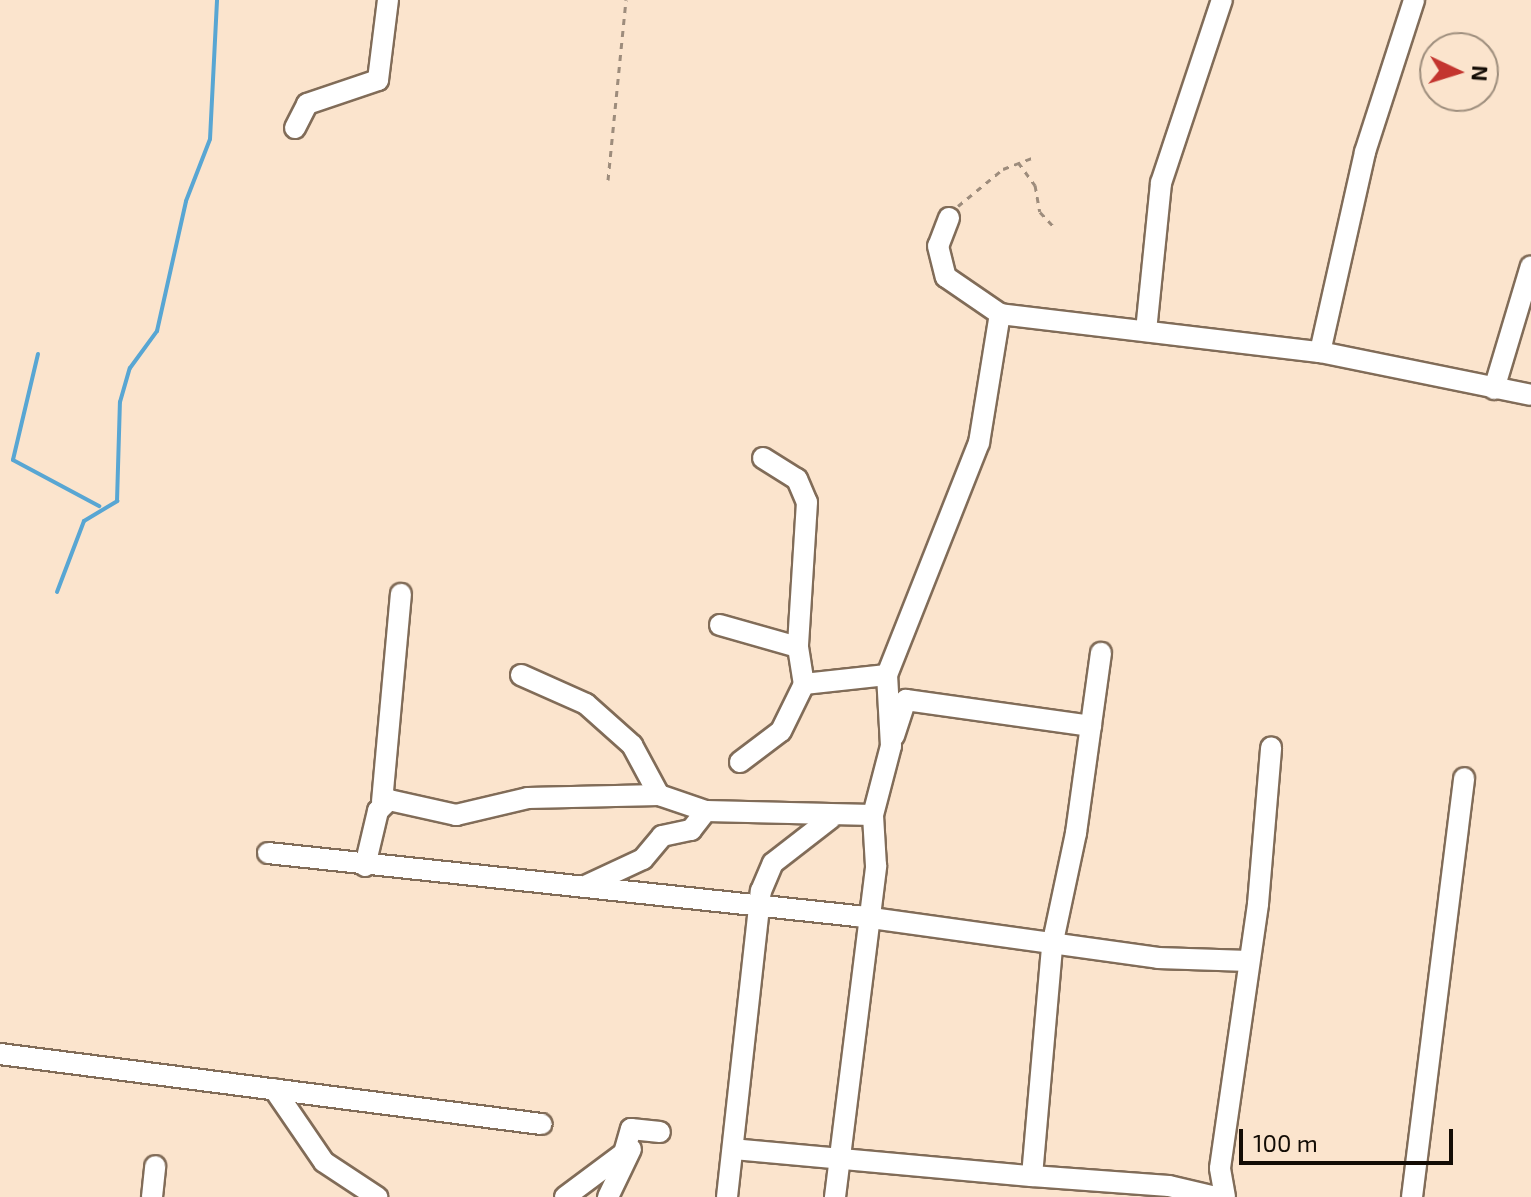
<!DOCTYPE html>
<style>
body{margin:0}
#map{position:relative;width:1531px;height:1197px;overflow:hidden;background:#fbe4cd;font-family:"Exo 2",sans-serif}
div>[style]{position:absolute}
.stream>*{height:4px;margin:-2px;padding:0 2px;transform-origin:2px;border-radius:2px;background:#58a6d3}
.path>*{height:3px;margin-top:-1.5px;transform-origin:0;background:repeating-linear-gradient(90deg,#9d8c7c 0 6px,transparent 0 12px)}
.roads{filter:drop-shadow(2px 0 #816c58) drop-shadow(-2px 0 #816c58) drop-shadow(0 2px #816c58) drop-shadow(0 -2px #816c58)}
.minor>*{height:20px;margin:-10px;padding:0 10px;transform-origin:10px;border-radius:10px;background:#fff}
span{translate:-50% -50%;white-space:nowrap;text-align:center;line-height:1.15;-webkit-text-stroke:7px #fbe4cd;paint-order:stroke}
.north{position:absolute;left:1419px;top:32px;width:80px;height:80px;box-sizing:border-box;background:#fbe4cd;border:2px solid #9e8e7d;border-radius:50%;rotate:94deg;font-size:22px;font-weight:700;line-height:32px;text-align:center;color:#130c05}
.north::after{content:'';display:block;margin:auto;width:28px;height:36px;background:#c3352f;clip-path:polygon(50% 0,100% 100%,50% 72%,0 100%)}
.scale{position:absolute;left:1239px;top:1129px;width:214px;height:36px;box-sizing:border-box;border:4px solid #130c05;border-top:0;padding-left:10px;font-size:24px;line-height:28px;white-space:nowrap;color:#130c05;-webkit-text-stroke:6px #fbe4cd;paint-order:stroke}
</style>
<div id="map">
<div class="stream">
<i style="left:38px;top:354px;width:109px;rotate:103.3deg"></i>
<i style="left:13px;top:460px;width:98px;rotate:28.1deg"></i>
<i style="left:57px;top:592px;width:76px;rotate:-69.2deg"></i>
<i style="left:84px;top:521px;width:39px;rotate:-31deg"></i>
<i style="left:117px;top:501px;width:99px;rotate:-88.3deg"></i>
<i style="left:120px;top:402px;width:35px;rotate:-74deg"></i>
<i style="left:130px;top:368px;width:46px;rotate:-53.9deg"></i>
<i style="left:157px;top:331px;width:133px;rotate:-77.4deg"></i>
<i style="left:186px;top:201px;width:66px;rotate:-68.8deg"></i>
<i style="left:210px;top:139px;width:139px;rotate:-87.1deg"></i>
</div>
<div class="path">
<i style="left:1018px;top:162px;width:29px;rotate:54deg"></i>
<i style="left:1035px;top:185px;width:27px;rotate:80deg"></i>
<i style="left:1040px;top:212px;width:23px;rotate:47deg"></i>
<i style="left:608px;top:180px;width:181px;rotate:-84.3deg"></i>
<i style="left:958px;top:206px;width:58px;rotate:-39.4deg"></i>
<i style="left:1003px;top:169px;width:34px;rotate:-21deg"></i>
</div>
<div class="roads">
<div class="minor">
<i style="left:295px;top:128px;width:27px;rotate:-63deg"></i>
<i style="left:307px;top:104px;width:75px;rotate:-18.7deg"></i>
<i style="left:378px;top:80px;width:81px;rotate:-82.9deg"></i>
<i style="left:949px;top:218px;width:30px;rotate:111deg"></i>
<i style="left:938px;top:246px;width:32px;rotate:76deg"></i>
<i style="left:946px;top:277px;width:65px;rotate:34.4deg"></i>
<i style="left:1146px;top:331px;width:149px;rotate:-84.2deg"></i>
<i style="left:1161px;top:183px;width:193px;rotate:-71.6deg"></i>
<i style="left:1320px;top:352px;width:205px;rotate:-77.3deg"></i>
<i style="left:1365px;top:152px;width:160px;rotate:-72.1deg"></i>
<i style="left:1494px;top:389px;width:128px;rotate:-73.3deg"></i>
<i style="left:763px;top:458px;width:40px;rotate:32deg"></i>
<i style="left:797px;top:479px;width:25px;rotate:67deg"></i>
<i style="left:807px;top:502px;width:145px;rotate:93.6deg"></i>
<i style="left:798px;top:647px;width:37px;rotate:81deg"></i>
<i style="left:720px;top:625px;width:81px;rotate:15.8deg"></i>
<i style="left:521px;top:675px;width:71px;rotate:24deg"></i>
<i style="left:586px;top:704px;width:62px;rotate:41.7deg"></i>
<i style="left:632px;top:745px;width:57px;rotate:61.6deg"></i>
<i style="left:894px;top:736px;width:38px;rotate:-72deg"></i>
<i style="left:906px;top:700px;width:187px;rotate:8deg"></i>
<i style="left:740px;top:762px;width:51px;rotate:-37.1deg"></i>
<i style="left:781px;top:731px;width:52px;rotate:-63.9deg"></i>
<i style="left:804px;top:684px;width:83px;rotate:-6.2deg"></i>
<i style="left:382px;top:802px;width:209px;rotate:-84.8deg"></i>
<i style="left:268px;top:853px;width:592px;rotate:6.11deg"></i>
<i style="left:857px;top:916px;width:304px;rotate:7.9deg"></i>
<i style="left:1158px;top:958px;width:91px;rotate:1.9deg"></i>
<i style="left:365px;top:866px;width:57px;rotate:-76.7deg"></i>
<i style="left:378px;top:811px;width:16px;rotate:-45deg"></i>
<i style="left:389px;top:800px;width:69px;rotate:12.6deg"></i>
<i style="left:456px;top:815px;width:74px;rotate:-13.3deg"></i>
<i style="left:528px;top:798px;width:131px;rotate:-1.3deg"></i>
<i style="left:659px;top:795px;width:50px;rotate:18.8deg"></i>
<i style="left:585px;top:886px;width:64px;rotate:-25deg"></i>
<i style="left:643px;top:859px;width:30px;rotate:-50deg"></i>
<i style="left:662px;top:836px;width:30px;rotate:-12deg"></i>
<i style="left:691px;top:830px;width:24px;rotate:-52deg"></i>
<i style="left:706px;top:811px;width:167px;rotate:1.4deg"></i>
<i style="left:0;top:1054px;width:546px;rotate:7.37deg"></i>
<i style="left:274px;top:1089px;width:88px;rotate:55.6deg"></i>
<i style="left:324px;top:1162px;width:64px;rotate:33.4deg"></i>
<i style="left:733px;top:1149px;width:300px;rotate:5.2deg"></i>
<i style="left:1032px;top:1176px;width:231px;rotate:-85deg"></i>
<i style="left:1052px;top:946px;width:116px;rotate:-78deg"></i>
<i style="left:1076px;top:833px;width:182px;rotate:-82.1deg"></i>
<i style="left:1032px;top:1176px;width:137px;rotate:4.2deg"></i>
<i style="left:1169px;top:1186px;width:48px;rotate:13.2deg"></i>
<i style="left:152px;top:1197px;width:31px;rotate:-84deg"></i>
<i style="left:565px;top:1197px;width:74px;rotate:-36.7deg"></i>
<i style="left:624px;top:1153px;width:25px;rotate:-74deg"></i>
<i style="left:631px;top:1129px;width:29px;rotate:6deg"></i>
<i style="left:608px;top:1197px;width:53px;rotate:-64.4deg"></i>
<i style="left:727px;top:1197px;width:308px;rotate:-83.7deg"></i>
<i style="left:761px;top:891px;width:30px;rotate:-67deg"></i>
<i style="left:773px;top:863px;width:73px;rotate:-37.8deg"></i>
<i style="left:835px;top:1197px;width:334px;rotate:-82.9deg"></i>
<i style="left:876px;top:866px;width:51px;rotate:-93.4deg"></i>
<i style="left:873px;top:815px;width:71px;rotate:-75.4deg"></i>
<i style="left:891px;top:746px;width:71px;rotate:-93.2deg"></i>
<i style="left:887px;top:675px;width:250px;rotate:-68.4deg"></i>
<i style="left:979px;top:443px;width:131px;rotate:-80.8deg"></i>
<i style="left:1000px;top:314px;width:322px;rotate:6.8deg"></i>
<i style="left:1320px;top:352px;width:215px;rotate:11.5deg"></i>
<i style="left:1225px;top:1197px;width:29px;rotate:-100deg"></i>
<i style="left:1220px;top:1168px;width:267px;rotate:-81.8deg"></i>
<i style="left:1258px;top:904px;width:157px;rotate:-85.2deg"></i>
<i style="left:1412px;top:1197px;width:422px;rotate:-82.9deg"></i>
</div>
</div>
<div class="north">N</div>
<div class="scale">100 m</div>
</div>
